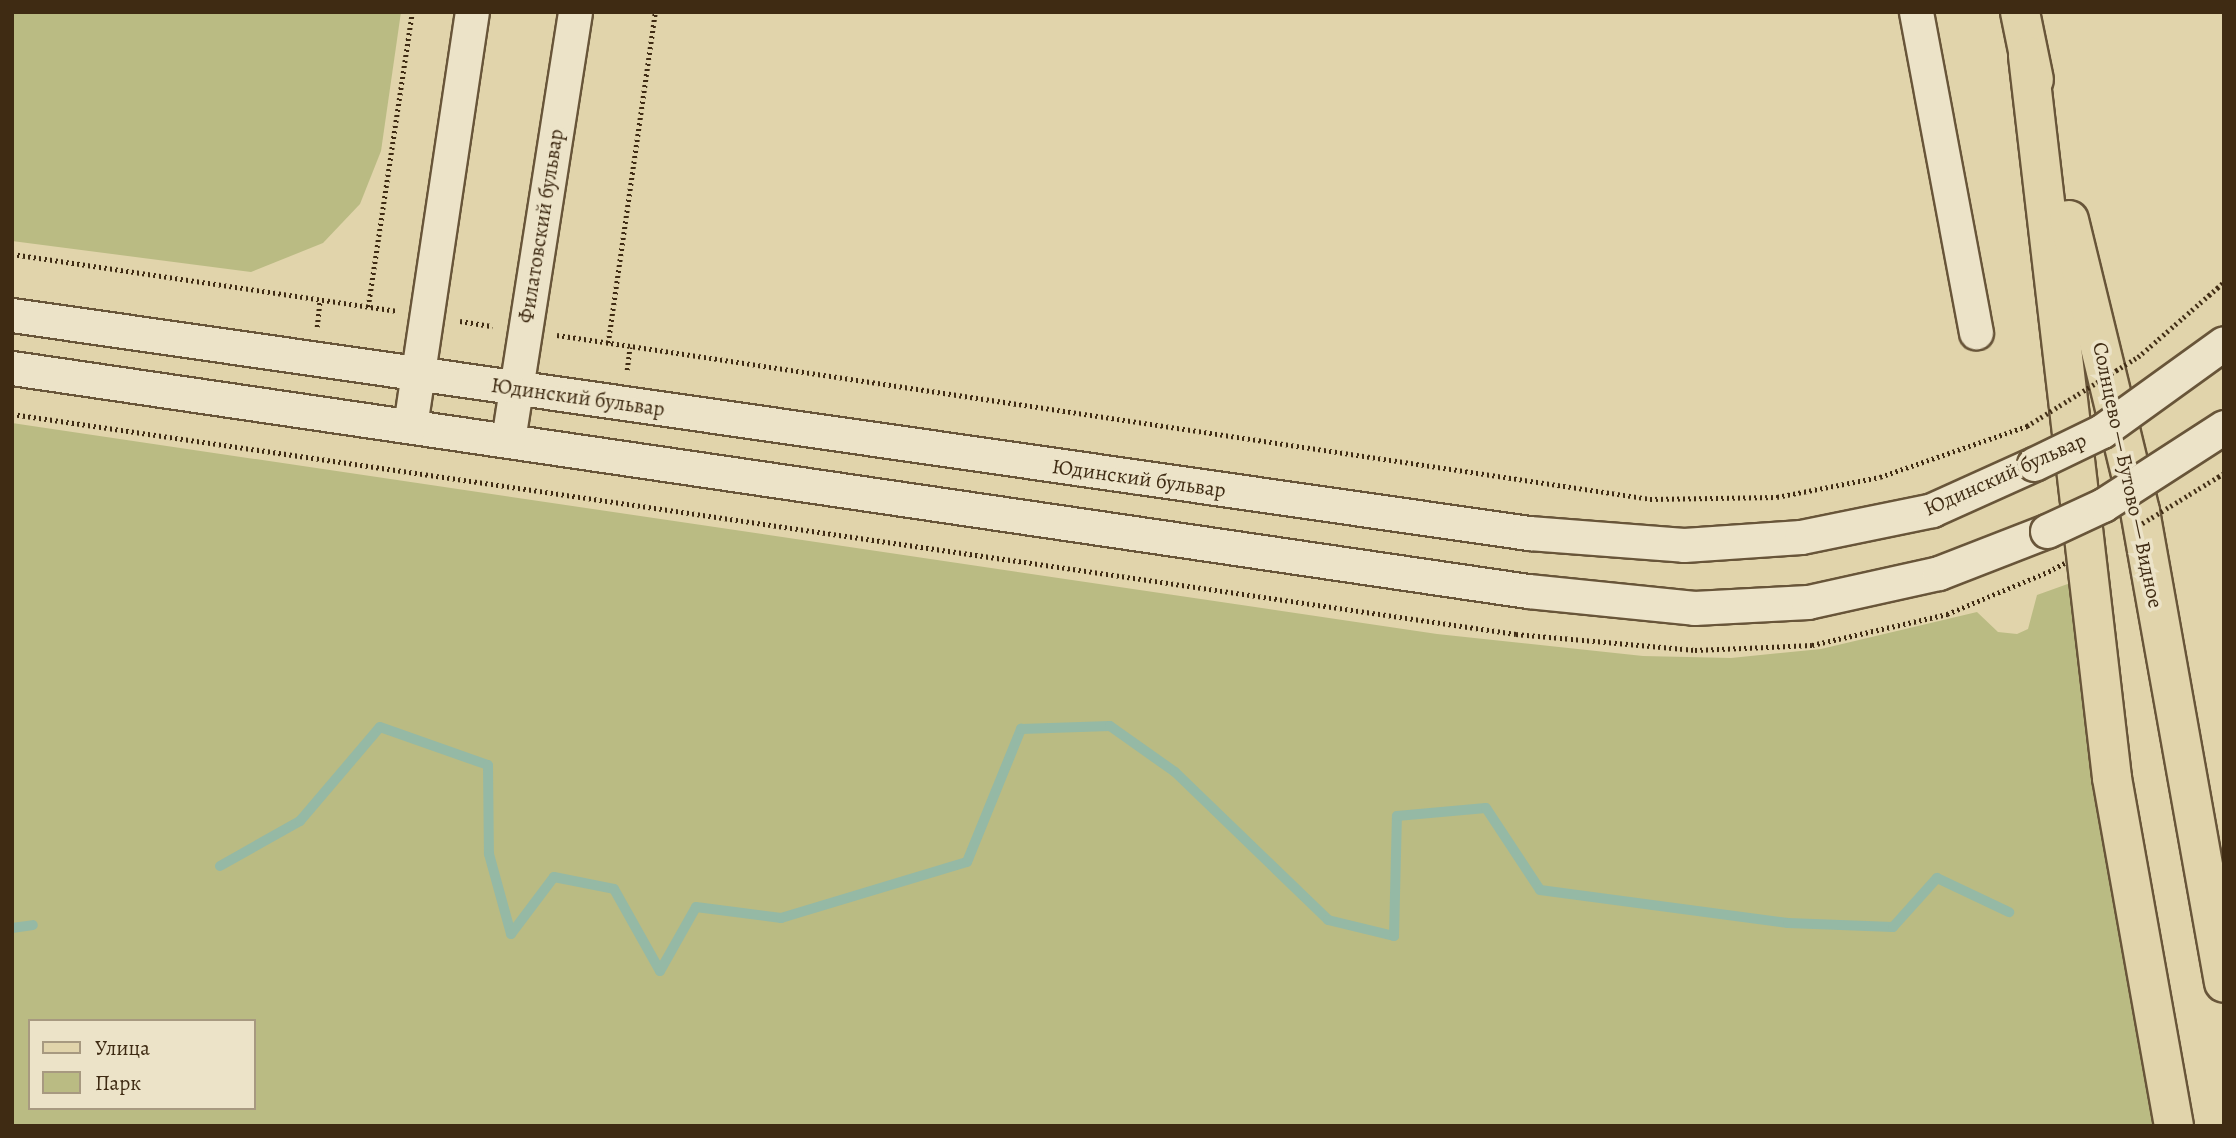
<!DOCTYPE html>
<meta charset="utf-8">
<style>
body{margin:0}
#map{position:relative;width:2236px;height:1138px;overflow:hidden;background:#e1d4ab;font-family:Alegreya,serif}
div>[style]{position:absolute}
.green>*{inset:0;background:#babb83}
.stream>*{height:10px;margin:-5px;padding:0 5px;transform-origin:5px;border-radius:5px;background:#95b9a5}
.path>*{height:4.5px;margin-top:-2.25px;transform-origin:0;background:repeating-linear-gradient(90deg,#3f2b13 0 2px,transparent 0 5.5px)}
.roads{filter:drop-shadow(2px 0 #685539) drop-shadow(-2px 0 #685539) drop-shadow(0 2px #685539) drop-shadow(0 -2px #685539)}
.minor>*{height:33px;margin:-16.5px;padding:0 16.5px;transform-origin:16.5px;border-radius:16.5px;background:#ece3c8}
.major>*{height:38px;margin:-19px;padding:0 19px;transform-origin:19px;border-radius:19px;background:#e1d4ab}
.path-bridge>*{height:4.5px;margin-top:-2.25px;transform-origin:0;background:repeating-linear-gradient(90deg,#3f2b13 0 2px,transparent 0 5.5px)}
.bridges{filter:drop-shadow(2px 0 #685539) drop-shadow(-2px 0 #685539) drop-shadow(0 2px #685539) drop-shadow(0 -2px #685539)}
.minor-bridge>*{height:33px;margin:-16.5px;padding:0 16.5px;transform-origin:16.5px;border-radius:16.5px;background:#ece3c8}
span{translate:-50% -50%;white-space:nowrap;text-align:center;line-height:1.15;-webkit-text-stroke:7px #ece3c8;paint-order:stroke}
.street-label{font-size:21px;color:#3f2b13}
.frame{position:absolute;inset:0;border:14px solid #3f2b13;pointer-events:none}
.legend{position:absolute;left:28px;top:1019px;width:228px;height:91px;box-sizing:border-box;background:#ece3c8;border:2px solid #a79980;margin:0;padding:9px 12px;list-style:none;font-size:21px;color:#3f2b13}
.legend li{display:flex;align-items:center;gap:14px;height:35px}
.legend b{width:35px;border:2px solid #a79980}
</style>
<div id="map">
<div class="green">
<i style="clip-path:polygon(12px 12px,401px 12px,381px 151px,360px 204px,323px 243px,251px 272px,12px 241px)"></i>
<i style="clip-path:polygon(evenodd,12px 423px,1437px 634px,1643px 656px,1731px 658px,1821px 649px,1977px 612px,1998px 632px,2017px 634px,2028px 629px,2037px 595px,2076px 581px,2156px 1126px,12px 1126px,12px 423px,30px 1021px,254px 1021px,254px 1108px,30px 1108px,30px 1021px)"></i>
</div>
<div class="stream">
<i style="left:220px;top:866px;width:92px;rotate:-29.4deg"></i>
<i style="left:300px;top:821px;width:123px;rotate:-49.6deg"></i>
<i style="left:380px;top:727px;width:114px;rotate:19.4deg"></i>
<i style="left:488px;top:765px;width:89px;rotate:89.4deg"></i>
<i style="left:489px;top:854px;width:83px;rotate:74.6deg"></i>
<i style="left:511px;top:934px;width:71px;rotate:-53deg"></i>
<i style="left:554px;top:877px;width:61px;rotate:11.3deg"></i>
<i style="left:614px;top:889px;width:94px;rotate:60.7deg"></i>
<i style="left:660px;top:971px;width:73px;rotate:-60.6deg"></i>
<i style="left:696px;top:907px;width:86px;rotate:7.4deg"></i>
<i style="left:781px;top:918px;width:194px;rotate:-16.8deg"></i>
<i style="left:967px;top:862px;width:144px;rotate:-67.9deg"></i>
<i style="left:1021px;top:729px;width:89px;rotate:-1.9deg"></i>
<i style="left:1110px;top:726px;width:80px;rotate:35.3deg"></i>
<i style="left:1175px;top:772px;width:213px;rotate:44deg"></i>
<i style="left:1328px;top:920px;width:68px;rotate:13.6deg"></i>
<i style="left:1394px;top:936px;width:120px;rotate:-88.6deg"></i>
<i style="left:1397px;top:816px;width:89px;rotate:-5.1deg"></i>
<i style="left:1486px;top:808px;width:98px;rotate:56.6deg"></i>
<i style="left:1540px;top:890px;width:250px;rotate:7.6deg"></i>
<i style="left:1788px;top:923px;width:105px;rotate:2.2deg"></i>
<i style="left:1893px;top:927px;width:66px;rotate:-48.1deg"></i>
<i style="left:1937px;top:878px;width:80px;rotate:25.3deg"></i>
<i style="left:12px;top:928px;width:21px;rotate:-8deg"></i>
</div>
<div class="path">
<i style="left:12px;top:254px;width:388px;rotate:8.4deg"></i>
<i style="left:368px;top:307px;width:298px;rotate:-81.5deg"></i>
<i style="left:460px;top:321px;width:33px;rotate:9deg"></i>
<i style="left:317px;top:327px;width:27px;rotate:-84deg"></i>
<i style="left:557px;top:335px;width:1105px;rotate:8.53deg"></i>
<i style="left:1650px;top:499px;width:127px;rotate:-0.9deg"></i>
<i style="left:1777px;top:497px;width:105px;rotate:-11deg"></i>
<i style="left:1880px;top:477px;width:156px;rotate:-19.1deg"></i>
<i style="left:608px;top:343px;width:334px;rotate:-81.9deg"></i>
<i style="left:627px;top:370px;width:23px;rotate:-83deg"></i>
<i style="left:12px;top:414px;width:1520px;rotate:8.32deg"></i>
<i style="left:1516px;top:634px;width:180px;rotate:5.1deg"></i>
<i style="left:1695px;top:650px;width:117px;rotate:-2.4deg"></i>
<i style="left:1812px;top:645px;width:139px;rotate:-12.9deg"></i>
<i style="left:1947px;top:614px;width:114px;rotate:-22.7deg"></i>
</div>
<div class="roads">
<div class="minor">
<i style="left:1916px;top:12px;width:326px;rotate:79.4deg"></i>
<i style="left:12px;top:315px;width:1533px;rotate:8.18deg"></i>
<i style="left:1529px;top:533px;width:155px;rotate:4.4deg"></i>
<i style="left:1684px;top:545px;width:117px;rotate:-3.9deg"></i>
<i style="left:1801px;top:537px;width:134px;rotate:-11.6deg"></i>
<i style="left:1932px;top:510px;width:112px;rotate:-24.3deg"></i>
<i style="left:12px;top:368px;width:1532px;rotate:8.37deg"></i>
<i style="left:1528px;top:591px;width:167px;rotate:5.8deg"></i>
<i style="left:1694px;top:608px;width:114px;rotate:-3deg"></i>
<i style="left:1808px;top:602px;width:134px;rotate:-12.5deg"></i>
<i style="left:1939px;top:573px;width:116px;rotate:-21.3deg"></i>
<i style="left:410px;top:426px;width:419px;rotate:-81.5deg"></i>
<i style="left:508px;top:440px;width:433px;rotate:-81.1deg"></i>
</div>
<div class="major">
<i style="left:2020px;top:12px;width:69px;rotate:78.4deg"></i>
<i style="left:2028px;top:56px;width:727px;rotate:83.36deg"></i>
<i style="left:2112px;top:778px;width:353px;rotate:79.9deg"></i>
<i style="left:2069px;top:220px;width:300px;rotate:76.3deg"></i>
<i style="left:2140px;top:511px;width:479px;rotate:79.9deg"></i>
</div>
</div>
<div class="path-bridge">
<i style="left:2027px;top:426px;width:131px;rotate:-31.9deg"></i>
<i style="left:2138px;top:357px;width:114px;rotate:-41.1deg"></i>
<i style="left:2138px;top:526px;width:101px;rotate:-31.6deg"></i>
<i style="left:2053px;top:569px;width:13px;rotate:-27deg"></i>
</div>
<div class="bridges">
<div class="minor-bridge">
<i style="left:2034px;top:464px;width:76px;rotate:-25.9deg"></i>
<i style="left:2102px;top:431px;width:150px;rotate:-35.8deg"></i>
<i style="left:2047px;top:531px;width:62px;rotate:-24.9deg"></i>
<i style="left:2103px;top:505px;width:144px;rotate:-32.8deg"></i>
</div>
</div>
<div class="street-label">
<span style="left:541px;top:226px;rotate:-81deg">Филатовский бульвар</span>
<span style="left:578px;top:397px;rotate:8deg">Юдинский бульвар</span>
<span style="left:2005px;top:474px;rotate:-24deg">Юдинский бульвар</span>
<span style="left:2128px;top:475px;rotate:78deg">Солнцево — Бутово — Видное</span>
<span style="left:1139px;top:478px;rotate:8deg">Юдинский бульвар</span>
</div>
<div class="frame"></div>
<ul class="legend">
<li><b style="height:9px;background:#e1d4ab"></b>Улица</li>
<li><b style="height:19px;background:#babb83"></b>Парк</li>
</ul>
</div>
